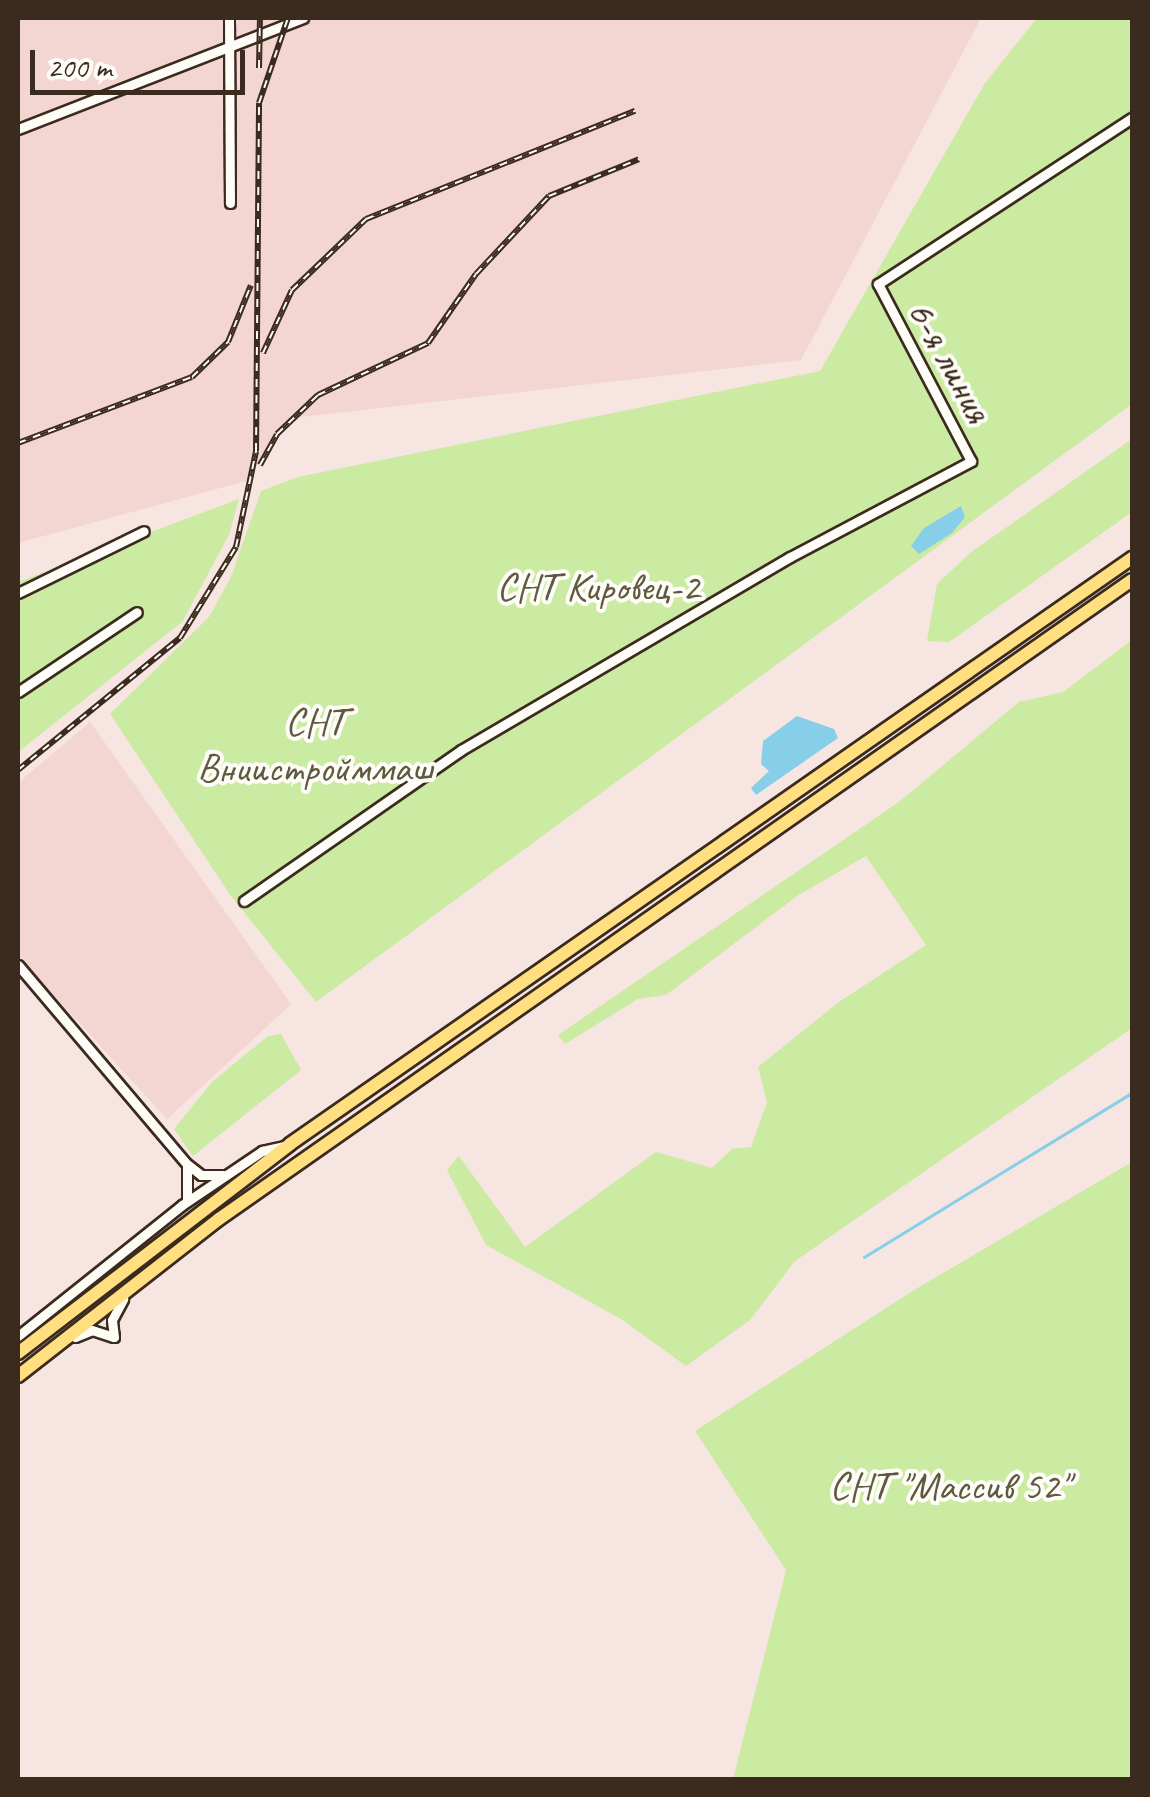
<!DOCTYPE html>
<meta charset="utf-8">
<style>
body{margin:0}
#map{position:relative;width:1150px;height:1797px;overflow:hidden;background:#f7e5e1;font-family:Caveat,sans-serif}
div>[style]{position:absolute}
.built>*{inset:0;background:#f3d5d1}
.green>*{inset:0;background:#cbeaa2}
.water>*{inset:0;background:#87cee8}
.stream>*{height:2.5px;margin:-1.25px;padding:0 1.25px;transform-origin:1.25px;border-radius:1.25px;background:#87cee8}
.roads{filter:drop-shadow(2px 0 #3b2a1e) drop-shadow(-2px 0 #3b2a1e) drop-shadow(0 2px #3b2a1e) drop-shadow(0 -2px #3b2a1e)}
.minor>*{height:9px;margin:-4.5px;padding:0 4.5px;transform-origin:4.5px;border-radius:4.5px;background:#fdfcf7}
.highway>*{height:12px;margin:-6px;padding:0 6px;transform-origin:6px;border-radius:6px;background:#ffdf80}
.rail>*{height:6px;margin-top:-3px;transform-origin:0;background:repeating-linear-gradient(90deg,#fdfcf7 0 8px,#3b2a1e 0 16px);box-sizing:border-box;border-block:2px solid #3b2a1e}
span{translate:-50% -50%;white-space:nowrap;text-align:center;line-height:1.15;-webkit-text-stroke:8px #fdfcf7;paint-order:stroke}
.street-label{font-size:40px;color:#3b2a1e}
.park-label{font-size:40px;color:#5f5a3f}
.frame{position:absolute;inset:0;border:20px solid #3b2a1e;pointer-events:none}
.scale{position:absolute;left:30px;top:50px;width:215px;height:45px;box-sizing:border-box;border:5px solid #3b2a1e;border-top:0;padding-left:12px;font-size:30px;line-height:35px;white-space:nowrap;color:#3b2a1e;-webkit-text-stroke:8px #fdfcf7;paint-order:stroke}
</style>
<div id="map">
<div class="built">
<i style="clip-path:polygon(18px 18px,981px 18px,801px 360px,292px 418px,246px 481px,18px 543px)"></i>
<i style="clip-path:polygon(90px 722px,291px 1004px,167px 1119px,18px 956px,18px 783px)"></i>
</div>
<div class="green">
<i style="clip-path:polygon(1037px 18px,1132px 18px,1132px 404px,316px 1002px,231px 896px,110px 714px,209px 617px,231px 577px,261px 491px,298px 477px,820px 371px,985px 83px)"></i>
<i style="clip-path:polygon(1132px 439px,1132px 512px,949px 642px,927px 641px,937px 584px,970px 553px)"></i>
<i style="clip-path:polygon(239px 499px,229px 535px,182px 622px,18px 752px,18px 582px)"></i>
<i style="clip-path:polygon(1132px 640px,1132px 1028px,795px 1261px,750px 1320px,686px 1366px,621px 1319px,486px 1245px,447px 1170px,459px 1156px,525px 1247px,656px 1152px,712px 1168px,732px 1149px,751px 1147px,767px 1102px,758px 1067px,839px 1002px,926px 945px,866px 856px,797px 896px,666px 995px,638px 999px,565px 1044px,558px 1035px,899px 802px,1019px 702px,1063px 692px)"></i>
<i style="clip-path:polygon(281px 1034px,301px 1070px,193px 1156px,174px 1129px,212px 1082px,268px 1036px)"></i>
<i style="clip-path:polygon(1132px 1162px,1132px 1779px,733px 1779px,786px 1570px,695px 1431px,911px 1292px)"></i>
</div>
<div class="water">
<i style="clip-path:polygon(961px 506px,965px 517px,952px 533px,919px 554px,911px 546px,924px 528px)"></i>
<i style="clip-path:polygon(797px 716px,834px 729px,838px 738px,756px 795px,751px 788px,769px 771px,761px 764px,763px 741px)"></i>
</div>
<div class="stream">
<i style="left:864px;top:1257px;width:314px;rotate:-31.5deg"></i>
</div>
<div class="roads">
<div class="minor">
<i style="left:229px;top:18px;width:185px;rotate:89.7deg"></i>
<i style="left:18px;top:129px;width:306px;rotate:-21.3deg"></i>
<i style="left:18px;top:593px;width:140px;rotate:-26.2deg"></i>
<i style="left:18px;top:692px;width:143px;rotate:-33.9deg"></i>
<i style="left:244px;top:901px;width:264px;rotate:-34.8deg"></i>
<i style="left:461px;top:750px;width:381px;rotate:-30.4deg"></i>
<i style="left:790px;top:557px;width:205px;rotate:-27.9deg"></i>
<i style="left:971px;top:461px;width:200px;rotate:-117.7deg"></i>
<i style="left:878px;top:284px;width:303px;rotate:-33.2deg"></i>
<i style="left:18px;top:965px;width:261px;rotate:49.7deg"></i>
<i style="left:187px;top:1164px;width:18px;rotate:38deg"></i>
<i style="left:201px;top:1175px;width:22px"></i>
<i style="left:187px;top:1199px;width:33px;rotate:-90deg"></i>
<i style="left:18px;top:1336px;width:210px;rotate:-38.6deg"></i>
<i style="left:182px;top:1205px;width:97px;rotate:-34deg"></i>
<i style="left:262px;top:1151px;width:22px;rotate:-13deg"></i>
<i style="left:75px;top:1337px;width:18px;rotate:-22deg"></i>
<i style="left:92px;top:1330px;width:23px;rotate:18deg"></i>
<i style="left:114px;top:1337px;width:17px;rotate:-97deg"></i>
<i style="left:112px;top:1320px;width:24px;rotate:-62deg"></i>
</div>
<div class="highway">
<i style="left:18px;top:1353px;width:343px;rotate:-37.5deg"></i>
<i style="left:290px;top:1144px;width:1026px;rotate:-34.84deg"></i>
<i style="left:18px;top:1376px;width:255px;rotate:-38deg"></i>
<i style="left:219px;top:1219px;width:1114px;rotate:-34.99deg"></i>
</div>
</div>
<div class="rail">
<i style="left:259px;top:68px;width:50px;rotate:-88.9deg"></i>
<i style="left:263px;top:353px;width:69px;rotate:-65.3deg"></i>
<i style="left:292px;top:290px;width:103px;rotate:-43.8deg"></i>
<i style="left:366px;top:219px;width:290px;rotate:-21.9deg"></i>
<i style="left:18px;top:443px;width:186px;rotate:-20.8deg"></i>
<i style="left:192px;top:377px;width:50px;rotate:-44.2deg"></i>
<i style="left:228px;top:342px;width:61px;rotate:-68deg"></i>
<i style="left:260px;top:465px;width:35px;rotate:-61deg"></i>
<i style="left:277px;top:434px;width:57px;rotate:-43.6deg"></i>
<i style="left:318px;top:395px;width:122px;rotate:-25.3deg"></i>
<i style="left:428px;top:343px;width:84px;rotate:-55.2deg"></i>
<i style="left:476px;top:274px;width:107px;rotate:-46.9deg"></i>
<i style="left:549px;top:196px;width:97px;rotate:-22.3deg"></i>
<i style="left:18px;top:770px;width:209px;rotate:-39.2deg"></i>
<i style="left:180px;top:638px;width:107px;rotate:-58.4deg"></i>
<i style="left:236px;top:547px;width:98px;rotate:-78.2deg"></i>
<i style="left:256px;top:451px;width:348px;rotate:-89.5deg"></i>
<i style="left:259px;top:103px;width:90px;rotate:-71.2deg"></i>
</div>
<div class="street-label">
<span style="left:950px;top:361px;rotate:61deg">6-я линия</span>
</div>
<div class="park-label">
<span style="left:598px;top:587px">СНТ Кировец-2</span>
<span style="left:315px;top:745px">СНТ<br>Вниистройммаш</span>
<span style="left:949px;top:1486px">СНТ "Массив 52"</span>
</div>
<div class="frame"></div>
<div class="scale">200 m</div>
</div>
